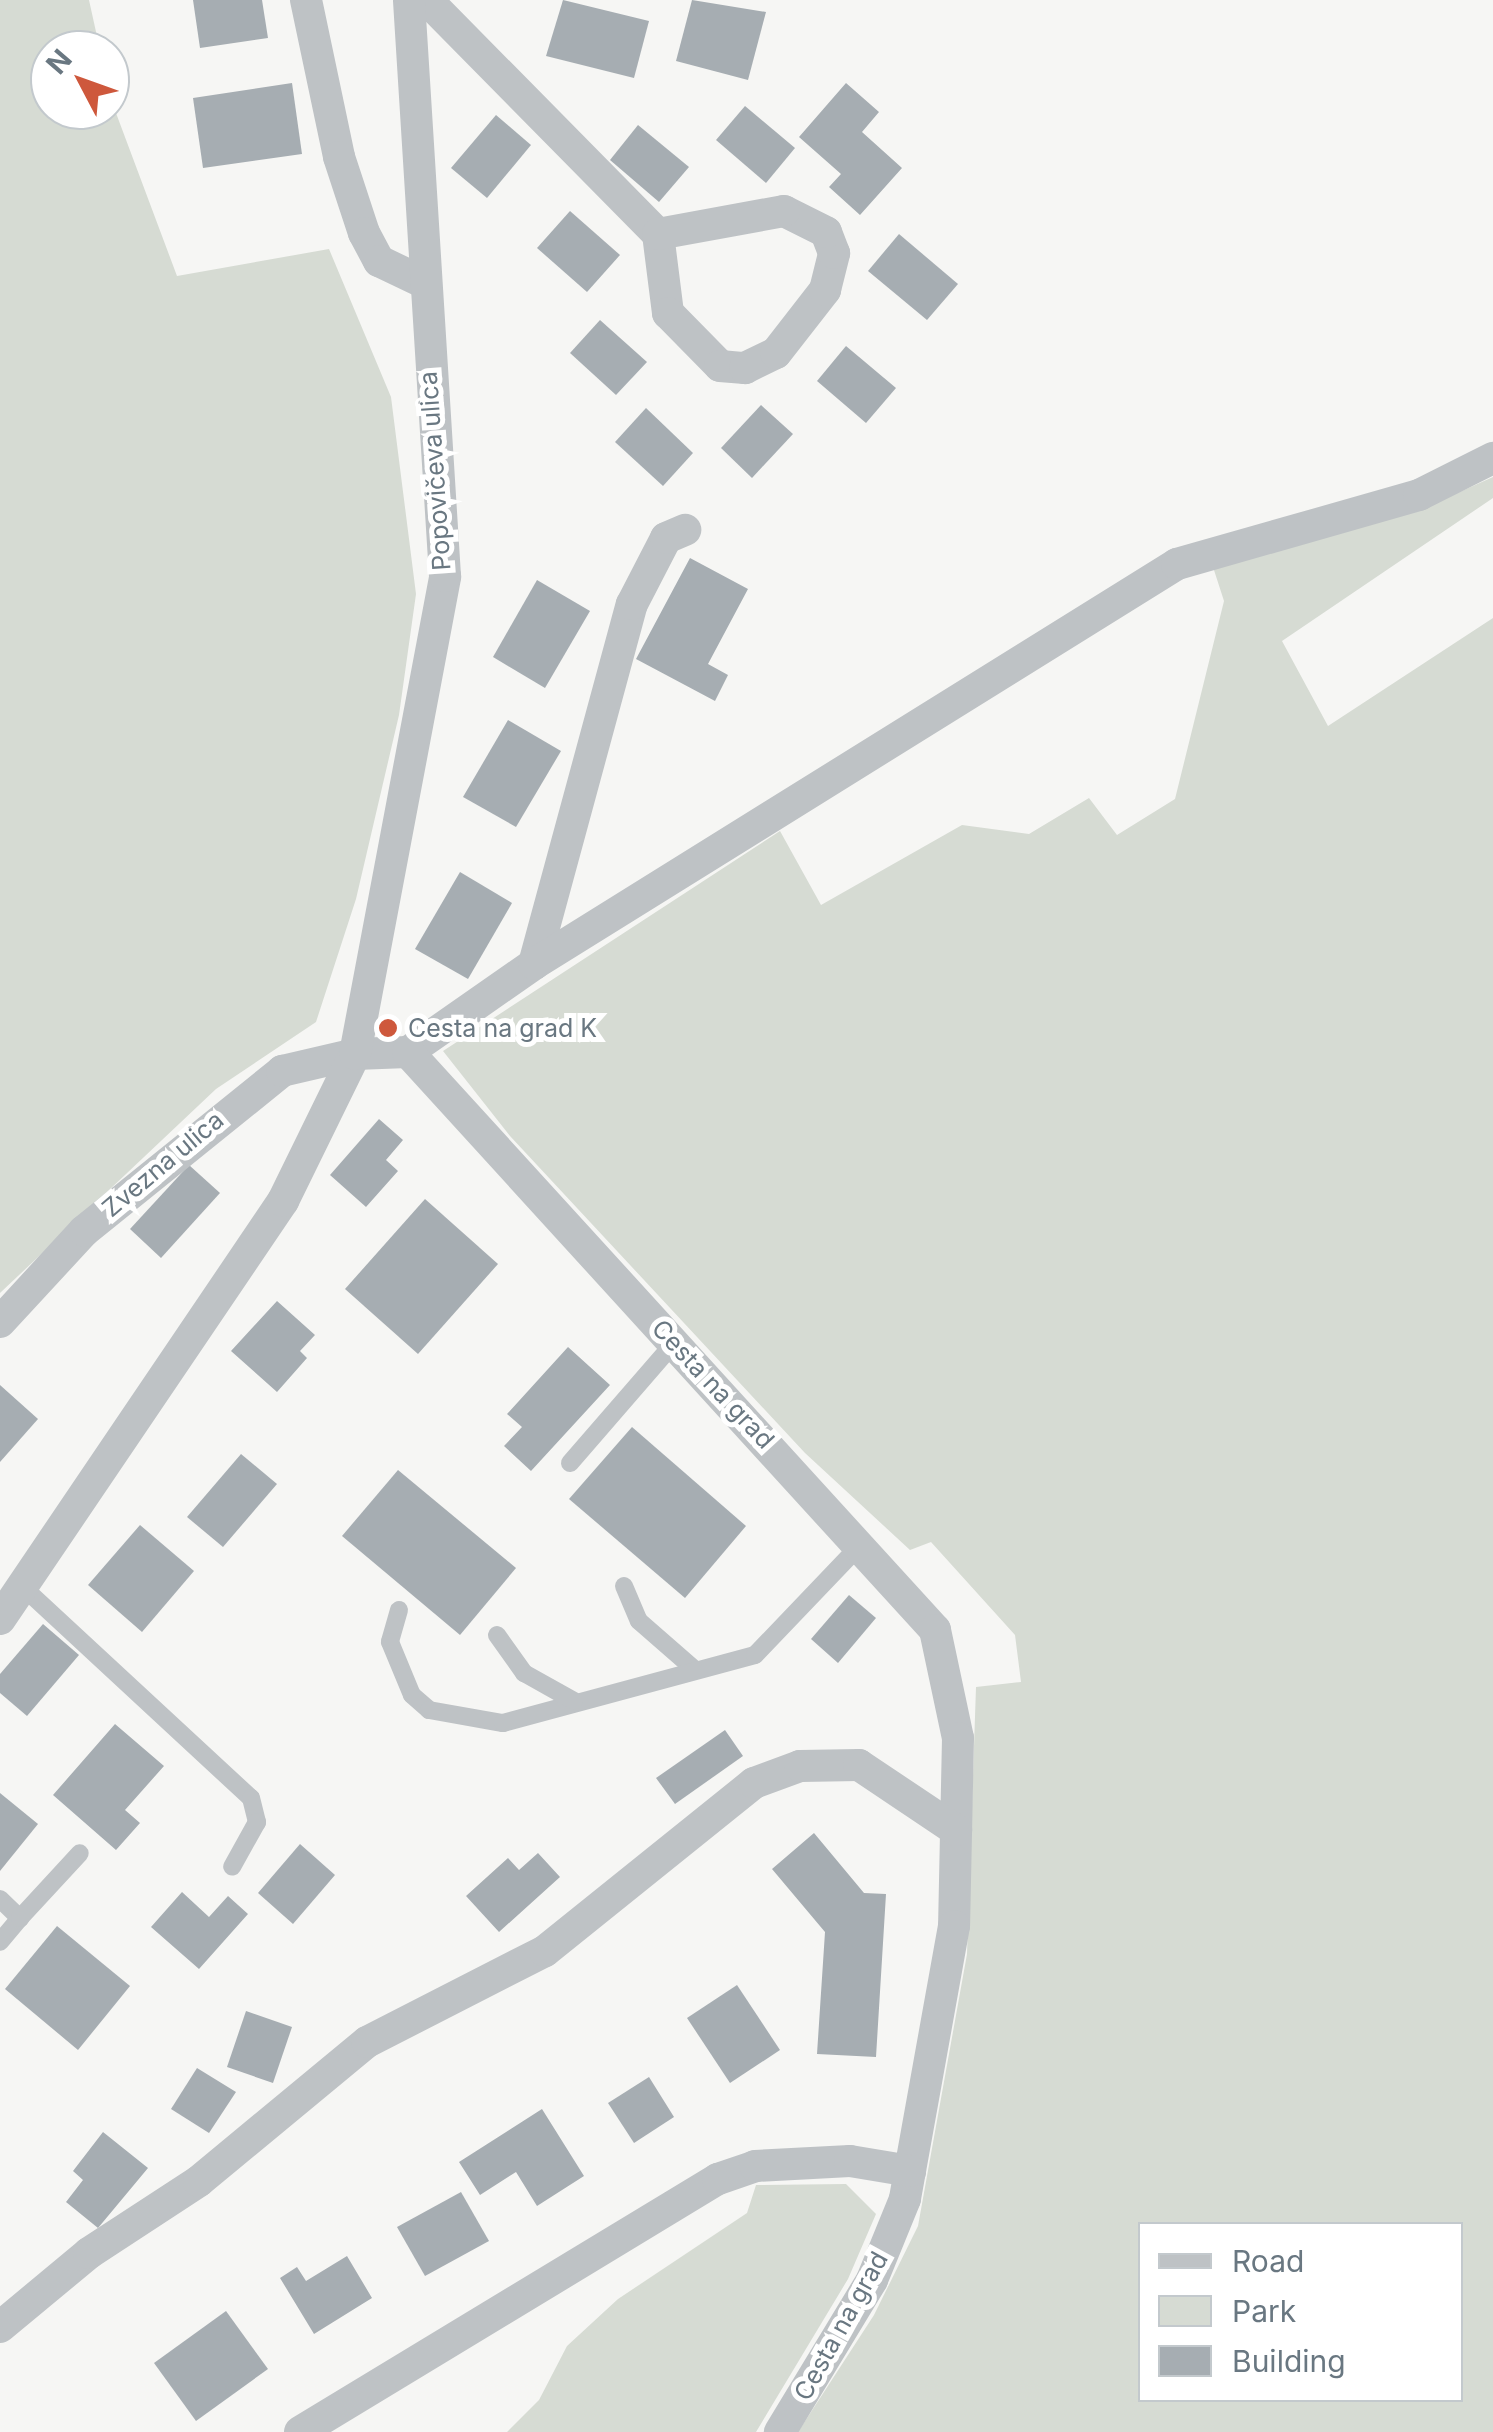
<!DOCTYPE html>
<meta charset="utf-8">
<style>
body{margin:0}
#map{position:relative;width:1493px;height:2432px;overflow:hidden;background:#f6f6f4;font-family:Inter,sans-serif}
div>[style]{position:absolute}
.green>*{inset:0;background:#d6dbd3}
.building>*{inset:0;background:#a6adb2}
.service>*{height:18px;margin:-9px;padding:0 9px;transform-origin:9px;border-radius:9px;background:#bec2c5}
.minor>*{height:32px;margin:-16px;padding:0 16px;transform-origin:16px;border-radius:16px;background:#bec2c5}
.dots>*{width:28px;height:28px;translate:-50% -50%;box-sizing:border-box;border:5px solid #fff;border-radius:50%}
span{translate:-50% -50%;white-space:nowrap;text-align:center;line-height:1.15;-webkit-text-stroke:10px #fff;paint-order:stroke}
.street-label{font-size:25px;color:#697781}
.poi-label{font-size:25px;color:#697781}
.left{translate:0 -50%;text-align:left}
.legend{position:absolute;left:1138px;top:2222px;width:325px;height:180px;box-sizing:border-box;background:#fff;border:2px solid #c3c9cd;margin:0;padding:12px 18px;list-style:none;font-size:30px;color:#697781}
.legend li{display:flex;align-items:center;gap:20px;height:50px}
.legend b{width:50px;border:2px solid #c3c9cd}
.north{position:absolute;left:30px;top:30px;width:100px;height:100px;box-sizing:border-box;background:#fff;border:2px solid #c3c9cd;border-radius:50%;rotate:311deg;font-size:28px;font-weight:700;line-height:40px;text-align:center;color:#697781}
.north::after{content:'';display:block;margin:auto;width:35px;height:45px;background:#ce583c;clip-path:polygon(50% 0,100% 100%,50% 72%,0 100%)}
</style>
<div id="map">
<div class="green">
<i style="clip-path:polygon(0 0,89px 0,100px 50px,50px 50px,50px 110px,110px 110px,110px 97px,177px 276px,329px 249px,391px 397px,416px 594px,399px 715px,356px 899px,316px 1022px,216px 1089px,0 1293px)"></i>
<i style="clip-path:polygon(evenodd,1493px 477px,1493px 498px,1282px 641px,1328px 726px,1493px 618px,1493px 2432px,798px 2432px,874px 2315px,918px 2226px,967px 1954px,976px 1687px,1021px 1682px,1015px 1635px,931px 1542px,910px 1550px,805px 1453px,510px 1136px,443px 1051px,780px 831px,821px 905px,962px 825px,1029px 834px,1089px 798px,1117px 835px,1175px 799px,1224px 601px,1213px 567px,1426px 507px,1493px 477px,1140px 2224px,1460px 2224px,1460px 2400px,1140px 2400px,1140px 2224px)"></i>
<i style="clip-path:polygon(846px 2184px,876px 2214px,848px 2279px,756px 2432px,507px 2432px,539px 2400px,567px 2346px,618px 2299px,747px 2213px,756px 2185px)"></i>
</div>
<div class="building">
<i style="clip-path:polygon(193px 0,262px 0,268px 38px,200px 48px)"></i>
<i style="clip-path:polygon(563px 0,649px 21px,634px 78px,546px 56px)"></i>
<i style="clip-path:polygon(692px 0,766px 12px,748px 80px,676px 61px)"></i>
<i style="clip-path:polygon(292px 83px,302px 154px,203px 168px,193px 98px)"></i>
<i style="clip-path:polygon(846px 83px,879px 112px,862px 132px,902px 168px,860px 215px,829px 187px,841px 174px,799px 137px)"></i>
<i style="clip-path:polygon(745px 106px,795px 148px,766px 183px,716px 140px)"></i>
<i style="clip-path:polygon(496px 115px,531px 145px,487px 198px,451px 168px)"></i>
<i style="clip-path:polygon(638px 125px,689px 167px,659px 202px,610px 160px)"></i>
<i style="clip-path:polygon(570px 211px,620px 255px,587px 292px,537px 248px)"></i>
<i style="clip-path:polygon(899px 234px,958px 284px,927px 320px,868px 271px)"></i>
<i style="clip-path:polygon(600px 320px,647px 362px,616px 395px,570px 353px)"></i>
<i style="clip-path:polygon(846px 346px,896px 388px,866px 423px,817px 381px)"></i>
<i style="clip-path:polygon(761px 405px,793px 434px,752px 478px,721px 448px)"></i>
<i style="clip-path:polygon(646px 408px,693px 453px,663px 486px,615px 442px)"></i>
<i style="clip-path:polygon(690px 558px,748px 589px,708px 664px,728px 675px,715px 701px,636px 659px)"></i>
<i style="clip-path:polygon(537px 580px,590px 611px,545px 688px,493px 657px)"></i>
<i style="clip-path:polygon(508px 720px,561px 751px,516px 827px,463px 797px)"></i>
<i style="clip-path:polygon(460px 872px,512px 903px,468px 979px,415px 949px)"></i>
<i style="clip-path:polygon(379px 1119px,403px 1140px,386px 1160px,398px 1171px,366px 1207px,330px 1175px)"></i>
<i style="clip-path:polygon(189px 1165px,220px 1193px,161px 1258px,130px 1229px)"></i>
<i style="clip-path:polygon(425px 1199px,498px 1264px,418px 1354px,345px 1289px)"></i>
<i style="clip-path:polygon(277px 1301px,315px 1335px,300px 1351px,307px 1358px,277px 1392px,231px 1351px)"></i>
<i style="clip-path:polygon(568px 1347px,610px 1385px,531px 1471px,504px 1446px,522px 1427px,507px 1414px)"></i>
<i style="clip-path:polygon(0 1385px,38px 1419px,0 1462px)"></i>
<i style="clip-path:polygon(632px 1427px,746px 1526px,685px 1598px,569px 1499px)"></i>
<i style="clip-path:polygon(241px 1454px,277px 1484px,223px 1547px,187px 1517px)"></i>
<i style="clip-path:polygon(398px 1470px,516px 1568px,460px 1635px,342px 1536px)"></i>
<i style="clip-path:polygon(140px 1525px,194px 1571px,142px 1632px,88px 1585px)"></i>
<i style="clip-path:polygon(849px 1595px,876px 1618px,838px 1663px,811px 1639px)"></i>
<i style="clip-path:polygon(43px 1624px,79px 1655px,27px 1716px,0 1693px,0 1674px)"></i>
<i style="clip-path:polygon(115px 1724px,164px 1766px,125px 1810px,140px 1823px,116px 1850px,53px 1795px)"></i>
<i style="clip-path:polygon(725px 1730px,743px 1756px,675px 1804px,656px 1778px)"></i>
<i style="clip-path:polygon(0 1793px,38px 1824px,0 1871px)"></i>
<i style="clip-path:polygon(814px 1833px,864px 1893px,886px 1894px,876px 2057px,817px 2054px,825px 1932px,772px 1869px)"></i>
<i style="clip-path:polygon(300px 1844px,335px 1875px,293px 1924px,258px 1893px)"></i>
<i style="clip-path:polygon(538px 1853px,560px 1877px,499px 1932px,466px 1896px,508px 1858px,519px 1870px)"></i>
<i style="clip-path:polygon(182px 1892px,209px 1917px,228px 1896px,248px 1914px,199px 1969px,151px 1927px)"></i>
<i style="clip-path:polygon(57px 1926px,130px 1986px,78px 2050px,5px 1989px)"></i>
<i style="clip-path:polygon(737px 1985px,780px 2050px,730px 2083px,687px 2018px)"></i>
<i style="clip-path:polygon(246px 2011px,292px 2027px,273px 2083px,227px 2067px)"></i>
<i style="clip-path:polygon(197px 2068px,236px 2092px,209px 2133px,171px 2109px)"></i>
<i style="clip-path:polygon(649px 2077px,674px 2117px,634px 2143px,608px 2103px)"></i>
<i style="clip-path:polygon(542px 2109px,584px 2176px,537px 2206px,516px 2172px,480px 2195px,459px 2162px)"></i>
<i style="clip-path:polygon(103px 2132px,148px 2168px,98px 2228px,66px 2202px,83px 2180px,73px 2171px)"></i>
<i style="clip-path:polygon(461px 2192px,489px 2241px,425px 2276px,397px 2227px)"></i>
<i style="clip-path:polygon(347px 2256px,372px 2298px,314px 2334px,280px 2278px,297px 2267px,306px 2281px)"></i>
<i style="clip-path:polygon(226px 2311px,268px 2369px,196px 2421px,154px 2363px)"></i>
</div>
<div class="service">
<i style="left:570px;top:1463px;width:159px;rotate:-49.1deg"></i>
<i style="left:624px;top:1586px;width:38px;rotate:67deg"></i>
<i style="left:639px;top:1621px;width:73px;rotate:41.1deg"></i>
<i style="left:24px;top:1588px;width:309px;rotate:42.8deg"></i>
<i style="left:251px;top:1798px;width:25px;rotate:76deg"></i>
<i style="left:257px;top:1822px;width:51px;rotate:119.1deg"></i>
<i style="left:399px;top:1610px;width:33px;rotate:106deg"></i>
<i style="left:390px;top:1642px;width:57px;rotate:67.5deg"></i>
<i style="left:412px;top:1695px;width:23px;rotate:41deg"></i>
<i style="left:429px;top:1710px;width:75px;rotate:10deg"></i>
<i style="left:503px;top:1723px;width:261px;rotate:-15.1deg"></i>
<i style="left:755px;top:1655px;width:155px;rotate:-46.3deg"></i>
<i style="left:497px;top:1635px;width:47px;rotate:54.6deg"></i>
<i style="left:524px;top:1673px;width:57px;rotate:29.2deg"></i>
<i style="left:0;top:1899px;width:28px;rotate:44deg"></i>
<i style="left:20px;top:1918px;width:31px;rotate:130deg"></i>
<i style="left:20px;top:1918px;width:88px;rotate:-47.3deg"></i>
</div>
<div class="minor">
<i style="left:306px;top:0;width:160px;rotate:78.1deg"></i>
<i style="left:339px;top:157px;width:80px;rotate:71.8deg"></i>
<i style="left:364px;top:233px;width:32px;rotate:62deg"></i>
<i style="left:379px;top:261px;width:47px;rotate:25.5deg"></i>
<i style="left:427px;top:0;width:329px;rotate:45.4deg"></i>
<i style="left:658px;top:234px;width:80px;rotate:82.8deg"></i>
<i style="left:668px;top:313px;width:74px;rotate:45.5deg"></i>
<i style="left:720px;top:366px;width:25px;rotate:5deg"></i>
<i style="left:745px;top:368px;width:34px;rotate:-26deg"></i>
<i style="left:776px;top:353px;width:80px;rotate:-52.1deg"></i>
<i style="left:825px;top:290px;width:38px;rotate:-76deg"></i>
<i style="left:834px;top:253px;width:22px;rotate:-111deg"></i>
<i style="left:826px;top:232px;width:47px;rotate:-153.4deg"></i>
<i style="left:784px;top:211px;width:128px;rotate:169.7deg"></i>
<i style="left:534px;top:964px;width:373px;rotate:-74.8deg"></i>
<i style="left:632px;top:604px;width:74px;rotate:-62.7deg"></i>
<i style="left:666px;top:538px;width:21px;rotate:-23deg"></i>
<i style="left:408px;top:1052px;width:154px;rotate:-34.9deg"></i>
<i style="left:534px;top:964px;width:757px;rotate:-31.89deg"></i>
<i style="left:1177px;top:564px;width:252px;rotate:-15.9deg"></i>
<i style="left:1419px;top:495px;width:83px;rotate:-26.6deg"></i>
<i style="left:0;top:1322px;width:124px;rotate:-47.3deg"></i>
<i style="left:84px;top:1231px;width:255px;rotate:-38.9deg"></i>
<i style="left:282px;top:1071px;width:75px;rotate:-13.1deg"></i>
<i style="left:355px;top:1054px;width:53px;rotate:-2.2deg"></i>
<i style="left:408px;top:1052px;width:782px;rotate:47.64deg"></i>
<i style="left:935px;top:1630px;width:110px;rotate:78deg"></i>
<i style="left:958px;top:1738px;width:188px;rotate:91.2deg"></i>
<i style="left:954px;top:1926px;width:277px;rotate:100.2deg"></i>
<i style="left:905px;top:2199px;width:87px;rotate:112.2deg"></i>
<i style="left:872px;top:2280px;width:178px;rotate:121.2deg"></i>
<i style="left:0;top:1619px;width:505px;rotate:-55.9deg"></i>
<i style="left:283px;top:1201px;width:164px;rotate:-63.9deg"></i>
<i style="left:355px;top:1054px;width:486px;rotate:-79.3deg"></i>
<i style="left:445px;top:576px;width:577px;rotate:-93.58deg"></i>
<i style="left:0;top:2327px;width:116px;rotate:-39.7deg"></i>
<i style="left:89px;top:2253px;width:131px;rotate:-33.2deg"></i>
<i style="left:199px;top:2181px;width:218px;rotate:-39.6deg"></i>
<i style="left:367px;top:2042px;width:200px;rotate:-27.1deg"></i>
<i style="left:545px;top:1951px;width:268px;rotate:-38.8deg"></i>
<i style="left:754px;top:1783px;width:49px;rotate:-20.3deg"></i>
<i style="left:800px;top:1766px;width:59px;rotate:-1deg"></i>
<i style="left:859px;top:1765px;width:117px;rotate:33.8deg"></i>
<i style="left:300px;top:2432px;width:489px;rotate:-31.2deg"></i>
<i style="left:718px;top:2179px;width:39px;rotate:-19deg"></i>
<i style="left:755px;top:2166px;width:95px;rotate:-3deg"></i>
<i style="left:850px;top:2161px;width:61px;rotate:9.5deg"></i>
</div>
<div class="dots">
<i style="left:388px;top:1028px;background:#ce583c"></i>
</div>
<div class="street-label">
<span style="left:435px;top:471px;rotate:-94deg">Popovičeva ulica</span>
<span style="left:163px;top:1164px;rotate:-40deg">Zvezna ulica</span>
<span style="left:713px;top:1384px;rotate:47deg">Cesta na grad</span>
<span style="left:841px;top:2326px;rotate:-61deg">Cesta na grad</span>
</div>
<div class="poi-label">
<span class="left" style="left:408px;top:1028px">Cesta na grad K</span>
</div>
<ul class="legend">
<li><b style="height:12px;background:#bec2c5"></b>Road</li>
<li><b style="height:28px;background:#d6dbd3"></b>Park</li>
<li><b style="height:28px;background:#a6adb2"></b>Building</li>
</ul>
<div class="north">N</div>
</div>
